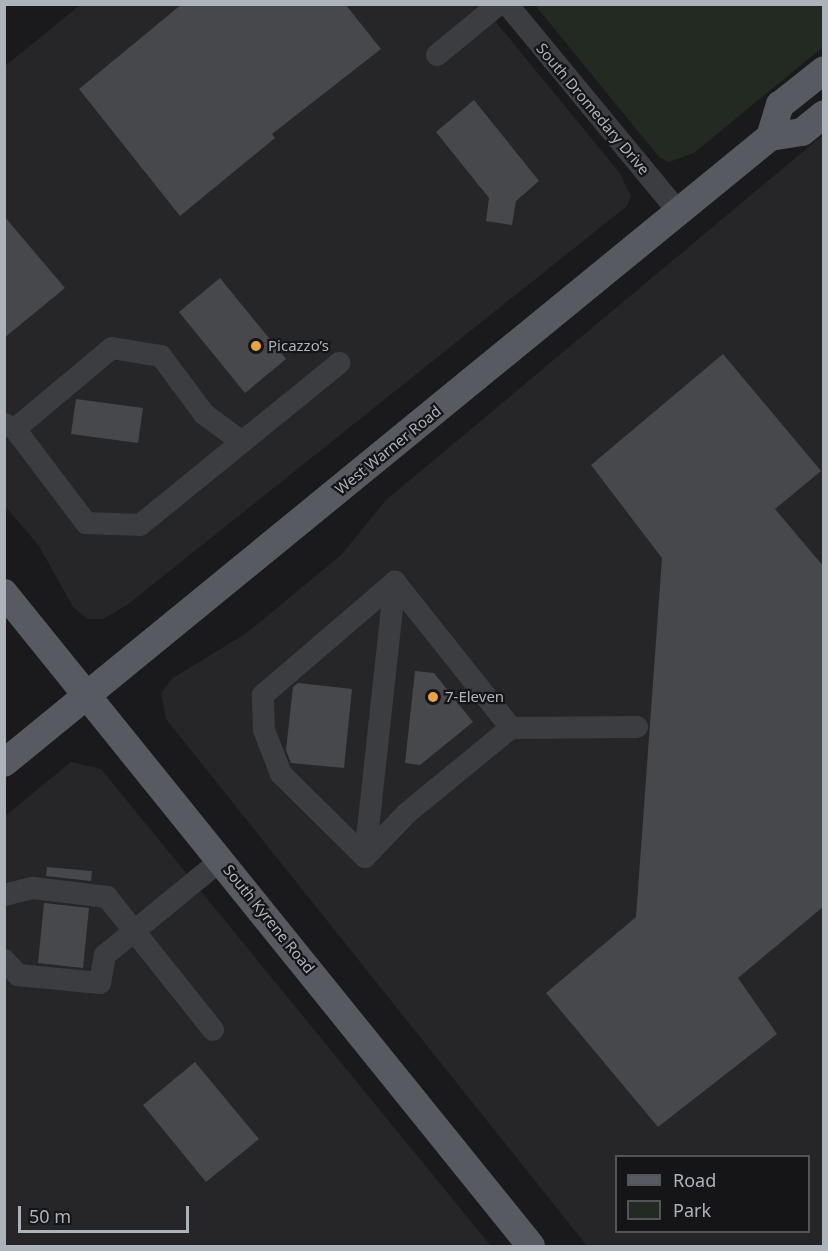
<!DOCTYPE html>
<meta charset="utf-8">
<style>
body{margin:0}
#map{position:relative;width:828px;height:1251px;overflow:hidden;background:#1a1a1c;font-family:"Noto Sans",sans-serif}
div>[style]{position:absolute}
.built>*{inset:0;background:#262629}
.green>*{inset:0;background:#222a22}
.building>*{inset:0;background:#47484c}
.minor>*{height:22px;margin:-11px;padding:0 11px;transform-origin:11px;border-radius:11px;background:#3b3d41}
.major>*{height:28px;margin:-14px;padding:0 14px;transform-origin:14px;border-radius:14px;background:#575a60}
.dots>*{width:16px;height:16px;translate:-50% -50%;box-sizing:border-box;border:3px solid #151517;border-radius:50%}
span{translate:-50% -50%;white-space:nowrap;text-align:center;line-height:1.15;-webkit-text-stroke:4.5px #151517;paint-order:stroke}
.street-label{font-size:15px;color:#adb3bb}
.poi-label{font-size:15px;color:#adb3bb}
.left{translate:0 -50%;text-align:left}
.frame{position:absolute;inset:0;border:6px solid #adb3bb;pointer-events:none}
.legend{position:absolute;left:615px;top:1155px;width:195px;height:78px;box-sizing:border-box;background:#151517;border:2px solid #525459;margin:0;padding:8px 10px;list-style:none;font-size:18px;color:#adb3bb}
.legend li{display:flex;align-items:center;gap:12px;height:30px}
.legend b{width:30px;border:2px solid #525459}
.scale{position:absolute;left:18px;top:1206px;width:171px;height:27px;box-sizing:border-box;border:3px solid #adb3bb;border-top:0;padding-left:8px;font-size:18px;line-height:21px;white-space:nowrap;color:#adb3bb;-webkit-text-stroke:4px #151517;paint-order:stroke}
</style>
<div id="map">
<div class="built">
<i style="clip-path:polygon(80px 5px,482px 5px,619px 172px,631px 196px,627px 206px,127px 605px,103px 619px,88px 619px,73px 607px,39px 546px,5px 506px,4px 67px)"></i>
<i style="clip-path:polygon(evenodd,823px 135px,823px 1246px,587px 1246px,166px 719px,161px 693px,173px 678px,248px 632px,342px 554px,386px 500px,823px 135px,616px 1156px,808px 1156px,808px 1232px,616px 1232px,616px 1156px)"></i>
<i style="clip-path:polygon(71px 762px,101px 769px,491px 1246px,5px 1246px,5px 816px)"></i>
</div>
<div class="green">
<i style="clip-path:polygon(535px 5px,823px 5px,823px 47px,694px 153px,669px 162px,659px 157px)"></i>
</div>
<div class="building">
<i style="clip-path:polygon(182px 4px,345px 4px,381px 49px,272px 134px,275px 138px,180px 216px,79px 89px)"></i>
<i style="clip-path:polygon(474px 100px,539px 181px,516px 201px,512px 225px,486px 221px,489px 198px,436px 132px)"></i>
<i style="clip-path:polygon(4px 216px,65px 288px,4px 338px)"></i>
<i style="clip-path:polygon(220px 278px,286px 359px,245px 393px,179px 312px)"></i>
<i style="clip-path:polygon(723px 354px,821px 471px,775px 509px,824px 567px,824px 906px,738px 978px,777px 1034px,658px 1127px,546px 993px,636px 917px,662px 558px,591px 465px)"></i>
<i style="clip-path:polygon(76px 399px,143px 408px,138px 443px,71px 434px)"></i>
<i style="clip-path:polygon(415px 671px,434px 673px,473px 722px,420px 765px,405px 763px)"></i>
<i style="clip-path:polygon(298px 683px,352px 689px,344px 768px,291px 763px,286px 750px,293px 687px)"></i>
<i style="clip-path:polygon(47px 867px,92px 871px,91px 881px,46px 876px)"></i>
<i style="clip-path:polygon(44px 903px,89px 908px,83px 968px,38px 963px)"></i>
<i style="clip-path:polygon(195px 1062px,259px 1139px,206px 1182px,143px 1105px)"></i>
</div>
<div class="minor">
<i style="left:507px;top:4px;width:271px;rotate:50.5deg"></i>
<i style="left:437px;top:55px;width:80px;rotate:-39.4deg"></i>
<i style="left:4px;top:424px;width:12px;rotate:24deg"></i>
<i style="left:15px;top:429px;width:118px;rotate:52.9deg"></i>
<i style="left:86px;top:523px;width:54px;rotate:2.1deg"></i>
<i style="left:140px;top:525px;width:257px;rotate:-39.1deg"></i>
<i style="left:15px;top:429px;width:126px;rotate:-39.9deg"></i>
<i style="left:112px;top:348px;width:50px;rotate:9.3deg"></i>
<i style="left:161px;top:356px;width:72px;rotate:53.4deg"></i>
<i style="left:204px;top:414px;width:47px;rotate:36.4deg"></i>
<i style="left:511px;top:728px;width:126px;rotate:-0.5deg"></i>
<i style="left:365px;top:857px;width:61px;rotate:-46.3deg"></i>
<i style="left:407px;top:813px;width:134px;rotate:-39.3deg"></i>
<i style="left:511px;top:728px;width:186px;rotate:-128.5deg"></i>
<i style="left:365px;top:857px;width:118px;rotate:-135.3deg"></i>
<i style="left:281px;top:774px;width:47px;rotate:-111.1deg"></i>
<i style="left:264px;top:730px;width:35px;rotate:-92deg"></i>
<i style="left:263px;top:695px;width:174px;rotate:-40.6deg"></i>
<i style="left:365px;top:857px;width:277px;rotate:-83.8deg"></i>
<i style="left:4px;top:895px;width:30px;rotate:-14deg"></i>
<i style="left:33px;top:888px;width:75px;rotate:6.9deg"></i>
<i style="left:107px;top:897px;width:170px;rotate:51.4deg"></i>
<i style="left:4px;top:960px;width:21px;rotate:47deg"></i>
<i style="left:18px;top:975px;width:82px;rotate:5.6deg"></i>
<i style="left:100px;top:983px;width:28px;rotate:-80deg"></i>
<i style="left:105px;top:955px;width:150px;rotate:-39.3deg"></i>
</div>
<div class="major">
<i style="left:770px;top:137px;width:34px;rotate:-73deg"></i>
<i style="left:780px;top:105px;width:56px;rotate:-38.5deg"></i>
<i style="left:4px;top:593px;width:839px;rotate:51.09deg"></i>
<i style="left:4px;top:763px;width:989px;rotate:-39.26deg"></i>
<i style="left:770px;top:137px;width:32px;rotate:-9deg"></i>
<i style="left:802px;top:132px;width:28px;rotate:-39deg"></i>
</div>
<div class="dots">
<i style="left:256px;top:346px;background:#e8a346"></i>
<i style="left:433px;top:697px;background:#e8a346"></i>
</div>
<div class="street-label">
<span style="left:593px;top:109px;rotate:50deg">South Dromedary Drive</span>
<span style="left:388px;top:450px;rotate:-39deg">West Warner Road</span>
<span style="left:269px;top:919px;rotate:51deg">South Kyrene Road</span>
</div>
<div class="poi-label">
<span class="left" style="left:268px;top:346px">Picazzo’s</span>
<span class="left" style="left:445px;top:697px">7-Eleven</span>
</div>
<div class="frame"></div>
<ul class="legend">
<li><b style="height:8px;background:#575a60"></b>Road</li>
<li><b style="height:16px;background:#222a22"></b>Park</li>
</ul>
<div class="scale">50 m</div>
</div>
